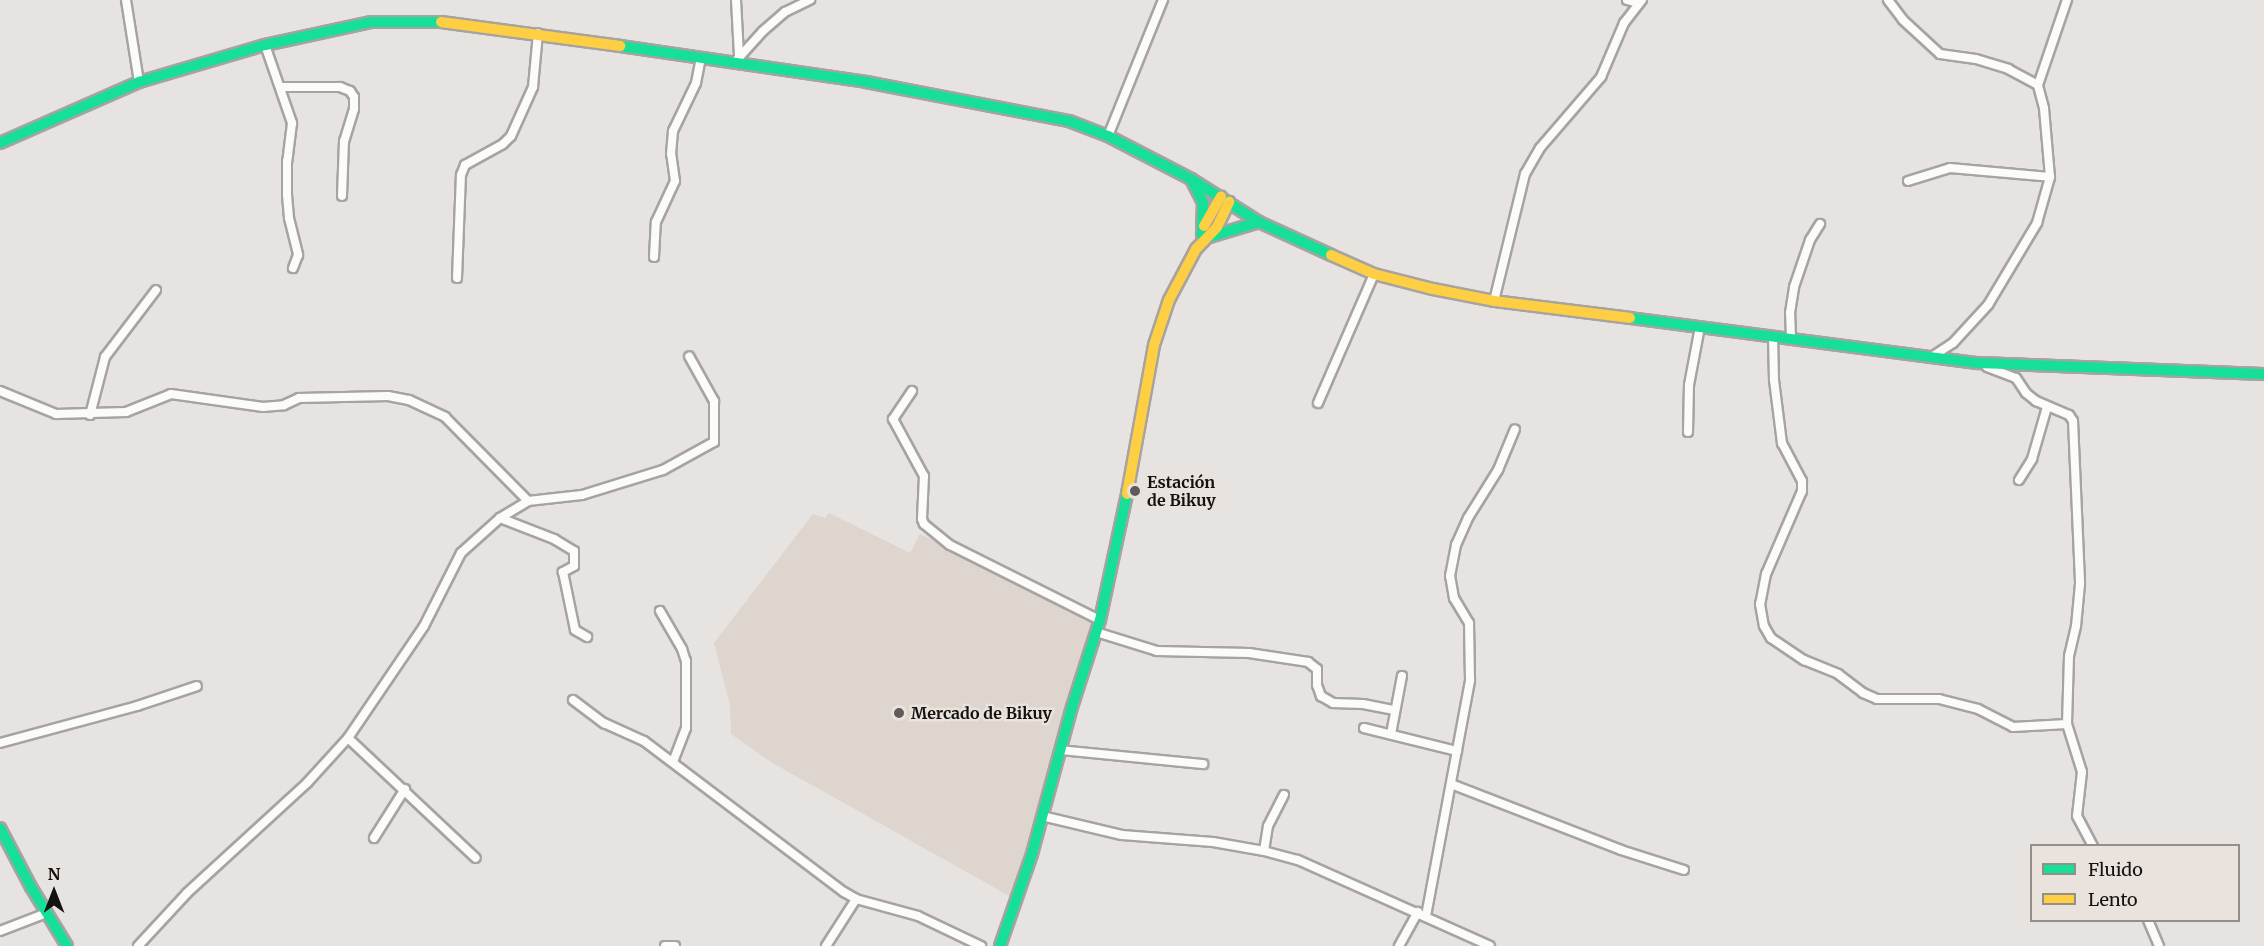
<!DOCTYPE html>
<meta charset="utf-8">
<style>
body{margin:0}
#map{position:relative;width:2264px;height:946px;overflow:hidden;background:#e6e3e0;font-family:Merriweather,serif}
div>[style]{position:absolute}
.built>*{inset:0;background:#ddd5ce}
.roads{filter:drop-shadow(2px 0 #a6a3a1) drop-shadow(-2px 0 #a6a3a1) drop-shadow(0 2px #a6a3a1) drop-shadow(0 -2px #a6a3a1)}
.street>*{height:8px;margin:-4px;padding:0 4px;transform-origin:4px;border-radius:4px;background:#fbfbfa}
.fast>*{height:10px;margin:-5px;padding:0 5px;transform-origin:5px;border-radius:5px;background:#16e098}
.slow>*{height:10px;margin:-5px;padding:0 5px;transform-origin:5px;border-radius:5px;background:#ffcf43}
.dots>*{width:16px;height:16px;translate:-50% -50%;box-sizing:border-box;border:3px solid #e9e2dd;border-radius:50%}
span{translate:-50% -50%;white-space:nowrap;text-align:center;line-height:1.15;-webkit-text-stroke:5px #e9e2dd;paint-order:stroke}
.poi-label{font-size:16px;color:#141210;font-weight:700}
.left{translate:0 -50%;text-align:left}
.legend{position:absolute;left:2030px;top:844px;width:210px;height:78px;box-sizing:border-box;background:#e9e2dd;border:2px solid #948f8b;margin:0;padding:8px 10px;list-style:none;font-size:18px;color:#141210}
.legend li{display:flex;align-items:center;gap:12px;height:30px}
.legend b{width:30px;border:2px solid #948f8b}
.north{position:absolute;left:24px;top:862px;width:60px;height:60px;-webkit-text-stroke:4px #e9e2dd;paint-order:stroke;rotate:0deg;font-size:16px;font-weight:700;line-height:24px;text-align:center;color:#141210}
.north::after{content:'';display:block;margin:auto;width:21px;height:27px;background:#141210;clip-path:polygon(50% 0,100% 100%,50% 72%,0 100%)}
</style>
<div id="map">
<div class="built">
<i style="clip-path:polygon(829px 513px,910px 553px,920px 534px,1096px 621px,1011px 897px,771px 762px,731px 734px,730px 705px,714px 643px,813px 514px,825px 518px)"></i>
</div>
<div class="roads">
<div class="street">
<i style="left:126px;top:0;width:83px;rotate:81deg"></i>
<i style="left:736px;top:0;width:56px;rotate:86.9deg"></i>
<i style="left:1627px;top:0;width:11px;rotate:15deg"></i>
<i style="left:1888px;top:0;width:25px;rotate:53deg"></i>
<i style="left:1903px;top:20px;width:50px;rotate:42.6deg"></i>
<i style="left:1940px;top:54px;width:36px;rotate:8deg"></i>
<i style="left:1976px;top:59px;width:34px;rotate:17deg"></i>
<i style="left:2008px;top:69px;width:34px;rotate:28deg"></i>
<i style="left:265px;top:45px;width:83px;rotate:70.9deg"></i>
<i style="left:292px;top:123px;width:38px;rotate:97deg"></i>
<i style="left:287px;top:161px;width:34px;rotate:90deg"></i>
<i style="left:287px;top:195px;width:23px;rotate:85deg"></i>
<i style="left:289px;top:218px;width:38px;rotate:76deg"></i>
<i style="left:298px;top:255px;width:14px;rotate:111deg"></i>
<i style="left:734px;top:63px;width:43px;rotate:-47.8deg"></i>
<i style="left:763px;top:31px;width:29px;rotate:-41deg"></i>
<i style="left:785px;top:12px;width:28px;rotate:-26deg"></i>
<i style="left:282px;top:87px;width:58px"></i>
<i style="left:340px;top:87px;width:11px;rotate:22deg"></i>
<i style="left:350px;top:91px;width:7px;rotate:56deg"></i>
<i style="left:354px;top:97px;width:12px;rotate:90deg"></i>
<i style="left:354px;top:109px;width:34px;rotate:107deg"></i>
<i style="left:344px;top:141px;width:55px;rotate:92.1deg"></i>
<i style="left:1108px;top:136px;width:147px;rotate:-68deg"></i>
<i style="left:1908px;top:181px;width:44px;rotate:-17.2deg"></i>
<i style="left:1950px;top:168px;width:100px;rotate:5.1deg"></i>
<i style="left:654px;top:257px;width:35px;rotate:-87deg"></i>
<i style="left:656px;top:222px;width:45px;rotate:-65.1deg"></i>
<i style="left:675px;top:181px;width:27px;rotate:-98deg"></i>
<i style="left:671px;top:154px;width:23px;rotate:-85deg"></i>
<i style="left:673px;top:131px;width:53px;rotate:-64.4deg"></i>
<i style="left:696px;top:83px;width:25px;rotate:-79deg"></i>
<i style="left:457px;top:278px;width:103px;rotate:-87.8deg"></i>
<i style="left:461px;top:175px;width:11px;rotate:-68deg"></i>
<i style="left:465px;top:165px;width:43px;rotate:-28.9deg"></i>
<i style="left:503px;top:144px;width:11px;rotate:-45deg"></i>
<i style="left:511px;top:136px;width:54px;rotate:-65.8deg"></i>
<i style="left:533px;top:87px;width:54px;rotate:-84.7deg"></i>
<i style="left:1494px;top:301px;width:131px;rotate:-76.3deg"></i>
<i style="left:1525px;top:174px;width:30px;rotate:-60deg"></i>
<i style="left:1540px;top:148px;width:94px;rotate:-49.3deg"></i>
<i style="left:1601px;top:77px;width:59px;rotate:-66.9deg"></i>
<i style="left:1624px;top:23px;width:29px;rotate:-52deg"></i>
<i style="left:1773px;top:336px;width:44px;rotate:88.7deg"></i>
<i style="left:1774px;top:380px;width:64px;rotate:82.8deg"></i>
<i style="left:1782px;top:443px;width:43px;rotate:62.2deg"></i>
<i style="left:1802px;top:481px;width:10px;rotate:90deg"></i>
<i style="left:1802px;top:491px;width:90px;rotate:113.4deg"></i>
<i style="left:1766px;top:574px;width:31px;rotate:101deg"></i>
<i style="left:1760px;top:604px;width:22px;rotate:80deg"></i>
<i style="left:1764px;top:626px;width:14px;rotate:60deg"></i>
<i style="left:1771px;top:638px;width:40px;rotate:34deg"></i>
<i style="left:1804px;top:660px;width:37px;rotate:22deg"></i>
<i style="left:1838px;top:674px;width:31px;rotate:37deg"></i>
<i style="left:1863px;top:693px;width:15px;rotate:23deg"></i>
<i style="left:1877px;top:699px;width:62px"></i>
<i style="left:1939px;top:699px;width:40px;rotate:14.4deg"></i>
<i style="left:1978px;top:709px;width:39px;rotate:27deg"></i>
<i style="left:2013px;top:727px;width:54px;rotate:-3.2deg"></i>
<i style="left:1791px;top:338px;width:25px;rotate:-92deg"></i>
<i style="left:1790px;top:313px;width:26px;rotate:-81deg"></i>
<i style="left:1794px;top:287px;width:50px;rotate:-71.2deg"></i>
<i style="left:1810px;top:240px;width:19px;rotate:-58deg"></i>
<i style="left:1933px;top:356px;width:24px;rotate:-33deg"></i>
<i style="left:1953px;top:343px;width:52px;rotate:-47.4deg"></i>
<i style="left:1988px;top:305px;width:96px;rotate:-59.1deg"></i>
<i style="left:2037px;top:223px;width:48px;rotate:-74.2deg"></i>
<i style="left:2050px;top:177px;width:69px;rotate:-95deg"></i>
<i style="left:2044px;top:108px;width:24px;rotate:-105deg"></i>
<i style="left:2038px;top:85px;width:90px;rotate:-71.2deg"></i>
<i style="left:1987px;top:367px;width:31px;rotate:21deg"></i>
<i style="left:2016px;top:378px;width:18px;rotate:56deg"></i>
<i style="left:2026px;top:393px;width:13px;rotate:39deg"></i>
<i style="left:2036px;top:401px;width:36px;rotate:23deg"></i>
<i style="left:2069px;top:415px;width:7px;rotate:56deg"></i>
<i style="left:2073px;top:421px;width:163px;rotate:87.5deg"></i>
<i style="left:2080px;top:584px;width:42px;rotate:95.4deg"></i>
<i style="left:2076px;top:626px;width:31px;rotate:103deg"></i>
<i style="left:2069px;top:656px;width:68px;rotate:91.7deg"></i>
<i style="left:2067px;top:724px;width:50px;rotate:72.6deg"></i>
<i style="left:2082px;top:772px;width:44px;rotate:96.5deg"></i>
<i style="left:2077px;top:816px;width:34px;rotate:62deg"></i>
<i style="left:0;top:391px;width:61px;rotate:22.3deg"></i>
<i style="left:56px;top:414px;width:70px;rotate:-1.6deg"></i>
<i style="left:126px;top:412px;width:48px;rotate:-21.8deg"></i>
<i style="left:171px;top:394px;width:93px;rotate:8deg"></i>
<i style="left:263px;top:407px;width:21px;rotate:-5deg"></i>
<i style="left:284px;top:405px;width:17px;rotate:-25deg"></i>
<i style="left:299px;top:398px;width:89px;rotate:-1.3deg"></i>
<i style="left:388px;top:396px;width:21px;rotate:11deg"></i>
<i style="left:409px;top:400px;width:40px;rotate:25deg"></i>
<i style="left:445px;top:417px;width:118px;rotate:45.3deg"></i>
<i style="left:912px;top:391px;width:34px;rotate:124deg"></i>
<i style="left:893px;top:419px;width:65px;rotate:61.5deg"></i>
<i style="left:924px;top:476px;width:43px;rotate:92.7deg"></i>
<i style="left:922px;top:519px;width:5px;rotate:68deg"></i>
<i style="left:924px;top:524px;width:33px;rotate:39deg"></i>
<i style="left:950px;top:545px;width:168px;rotate:26.6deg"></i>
<i style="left:1318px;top:403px;width:141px;rotate:-66.5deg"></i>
<i style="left:90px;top:415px;width:60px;rotate:-75.5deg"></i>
<i style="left:105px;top:357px;width:84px;rotate:-52.7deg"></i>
<i style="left:1688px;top:432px;width:47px;rotate:-88.8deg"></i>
<i style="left:1689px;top:385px;width:59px;rotate:-79.3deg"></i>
<i style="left:2019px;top:480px;width:25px;rotate:-58deg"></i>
<i style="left:2032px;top:459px;width:54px;rotate:-73.9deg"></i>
<i style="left:500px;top:518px;width:33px;rotate:-31deg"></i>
<i style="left:528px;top:501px;width:54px;rotate:-6.3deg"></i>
<i style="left:582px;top:495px;width:85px;rotate:-17.2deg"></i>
<i style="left:663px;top:470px;width:58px;rotate:-28.8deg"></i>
<i style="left:714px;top:442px;width:41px;rotate:-90deg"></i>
<i style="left:714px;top:401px;width:51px;rotate:-119.1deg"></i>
<i style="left:660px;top:611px;width:44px;rotate:59.9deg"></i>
<i style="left:682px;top:649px;width:13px;rotate:72deg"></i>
<i style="left:686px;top:661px;width:67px;rotate:90deg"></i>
<i style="left:686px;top:728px;width:36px;rotate:111deg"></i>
<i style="left:1096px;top:632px;width:64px;rotate:17.3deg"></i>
<i style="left:1157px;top:651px;width:92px;rotate:1.2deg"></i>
<i style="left:1249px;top:653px;width:60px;rotate:8.7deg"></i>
<i style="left:1308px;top:662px;width:11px;rotate:38deg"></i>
<i style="left:1317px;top:669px;width:16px;rotate:90deg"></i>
<i style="left:1317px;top:685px;width:12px;rotate:70deg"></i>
<i style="left:1321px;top:696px;width:14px;rotate:30deg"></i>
<i style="left:1333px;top:703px;width:30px;rotate:2deg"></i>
<i style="left:1363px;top:704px;width:32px;rotate:11deg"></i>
<i style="left:573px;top:700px;width:39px;rotate:37deg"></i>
<i style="left:604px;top:723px;width:44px;rotate:24.2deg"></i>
<i style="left:644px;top:741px;width:251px;rotate:37.1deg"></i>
<i style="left:844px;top:892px;width:14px;rotate:30deg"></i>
<i style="left:856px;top:899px;width:64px;rotate:15.3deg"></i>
<i style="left:918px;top:916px;width:70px;rotate:25.5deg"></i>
<i style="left:1364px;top:728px;width:96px;rotate:13.9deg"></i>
<i style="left:1391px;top:734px;width:59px;rotate:-79.3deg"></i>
<i style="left:348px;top:738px;width:175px;rotate:43.2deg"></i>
<i style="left:0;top:743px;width:142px;rotate:-15.1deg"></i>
<i style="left:137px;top:706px;width:63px;rotate:-18.4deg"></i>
<i style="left:1060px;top:750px;width:144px;rotate:5.6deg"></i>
<i style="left:1451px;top:784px;width:182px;rotate:21.2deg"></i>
<i style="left:1621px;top:850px;width:66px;rotate:17.6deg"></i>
<i style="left:1042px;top:816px;width:82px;rotate:13.4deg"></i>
<i style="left:1122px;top:835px;width:91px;rotate:4.4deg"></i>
<i style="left:1213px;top:842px;width:52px;rotate:10deg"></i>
<i style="left:1264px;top:851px;width:35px;rotate:15deg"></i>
<i style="left:1298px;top:860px;width:210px;rotate:24.1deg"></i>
<i style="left:374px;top:838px;width:58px;rotate:-57.7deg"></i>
<i style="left:1264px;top:851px;width:25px;rotate:-81deg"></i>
<i style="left:1268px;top:826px;width:35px;rotate:-63deg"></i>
<i style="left:1426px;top:916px;width:240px;rotate:-79.4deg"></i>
<i style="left:1470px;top:680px;width:57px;rotate:-91deg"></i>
<i style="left:1469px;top:623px;width:29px;rotate:-121deg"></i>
<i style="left:1454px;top:598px;width:22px;rotate:-100deg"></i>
<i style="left:1450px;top:576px;width:32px;rotate:-79deg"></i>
<i style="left:1456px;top:545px;width:30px;rotate:-66deg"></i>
<i style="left:1468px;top:518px;width:57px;rotate:-58deg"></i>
<i style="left:1498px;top:470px;width:44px;rotate:-67.5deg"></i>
<i style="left:2148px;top:920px;width:28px;rotate:67deg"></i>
<i style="left:0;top:931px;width:50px;rotate:-21deg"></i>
<i style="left:138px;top:946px;width:72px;rotate:-47.2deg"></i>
<i style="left:187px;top:893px;width:163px;rotate:-42.5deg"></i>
<i style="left:307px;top:783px;width:61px;rotate:-47.7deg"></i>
<i style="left:348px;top:738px;width:135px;rotate:-55.8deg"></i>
<i style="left:424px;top:626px;width:82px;rotate:-63.1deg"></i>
<i style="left:461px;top:553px;width:52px;rotate:-41.9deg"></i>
<i style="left:500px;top:518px;width:58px;rotate:21.3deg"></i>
<i style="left:554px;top:539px;width:23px;rotate:31deg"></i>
<i style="left:574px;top:551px;width:15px;rotate:90deg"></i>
<i style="left:574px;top:566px;width:13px;rotate:151deg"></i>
<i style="left:563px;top:572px;width:59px;rotate:78.3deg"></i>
<i style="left:575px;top:630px;width:14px;rotate:30deg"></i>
<i style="left:665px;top:946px;width:10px"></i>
<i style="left:826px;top:946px;width:56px;rotate:-57.4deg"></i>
<i style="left:1399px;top:946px;width:39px;rotate:-61deg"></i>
</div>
<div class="fast">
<i style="left:620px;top:46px;width:249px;rotate:8.3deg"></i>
<i style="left:866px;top:82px;width:207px;rotate:10.9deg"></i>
<i style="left:1069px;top:121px;width:42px;rotate:21deg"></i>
<i style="left:1108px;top:136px;width:93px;rotate:27.4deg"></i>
<i style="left:1191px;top:179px;width:80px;rotate:32.3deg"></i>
<i style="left:1259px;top:222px;width:79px;rotate:24.6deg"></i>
<i style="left:0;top:143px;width:152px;rotate:-23.7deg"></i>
<i style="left:139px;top:82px;width:131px;rotate:-16.4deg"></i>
<i style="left:265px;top:45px;width:108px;rotate:-12.2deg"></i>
<i style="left:371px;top:22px;width:70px"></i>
<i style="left:1191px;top:179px;width:27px;rotate:63deg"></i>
<i style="left:1203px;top:203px;width:32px;rotate:92deg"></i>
<i style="left:1206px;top:238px;width:55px;rotate:-16.8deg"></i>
<i style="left:1630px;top:318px;width:351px;rotate:7.4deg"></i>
<i style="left:1978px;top:363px;width:286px;rotate:2.2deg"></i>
<i style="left:0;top:828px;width:67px;rotate:62.3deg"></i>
<i style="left:31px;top:887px;width:69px;rotate:58.6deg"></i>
<i style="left:1000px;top:946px;width:97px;rotate:-70.8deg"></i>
<i style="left:1032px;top:854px;width:152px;rotate:-74.8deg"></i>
<i style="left:1072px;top:707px;width:91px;rotate:-72.2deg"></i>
<i style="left:1100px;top:620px;width:129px;rotate:-77.9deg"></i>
</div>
<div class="slow">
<i style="left:441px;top:22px;width:181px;rotate:7.6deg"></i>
<i style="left:1204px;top:226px;width:34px;rotate:-60deg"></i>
<i style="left:1331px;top:255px;width:47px;rotate:23.8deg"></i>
<i style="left:1374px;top:274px;width:61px;rotate:14.3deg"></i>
<i style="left:1433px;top:289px;width:62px;rotate:11.1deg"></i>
<i style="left:1494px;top:301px;width:137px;rotate:7.1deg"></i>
<i style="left:1127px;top:494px;width:151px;rotate:-79.7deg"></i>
<i style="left:1154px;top:345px;width:47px;rotate:-71.6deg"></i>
<i style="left:1169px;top:300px;width:58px;rotate:-62.1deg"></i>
<i style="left:1196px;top:249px;width:30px;rotate:-46deg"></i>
<i style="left:1217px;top:227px;width:28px;rotate:-64deg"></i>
</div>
</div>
<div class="dots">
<i style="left:1135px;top:491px;background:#5e5b59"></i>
<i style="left:899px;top:713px;background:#5e5b59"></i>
</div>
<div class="poi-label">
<span class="left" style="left:1147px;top:491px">Estación<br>de Bikuy</span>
<span class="left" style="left:911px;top:713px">Mercado de Bikuy</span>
</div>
<ul class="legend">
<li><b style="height:8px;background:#16e098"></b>Fluido</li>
<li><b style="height:8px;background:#ffcf43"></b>Lento</li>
</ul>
<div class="north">N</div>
</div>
